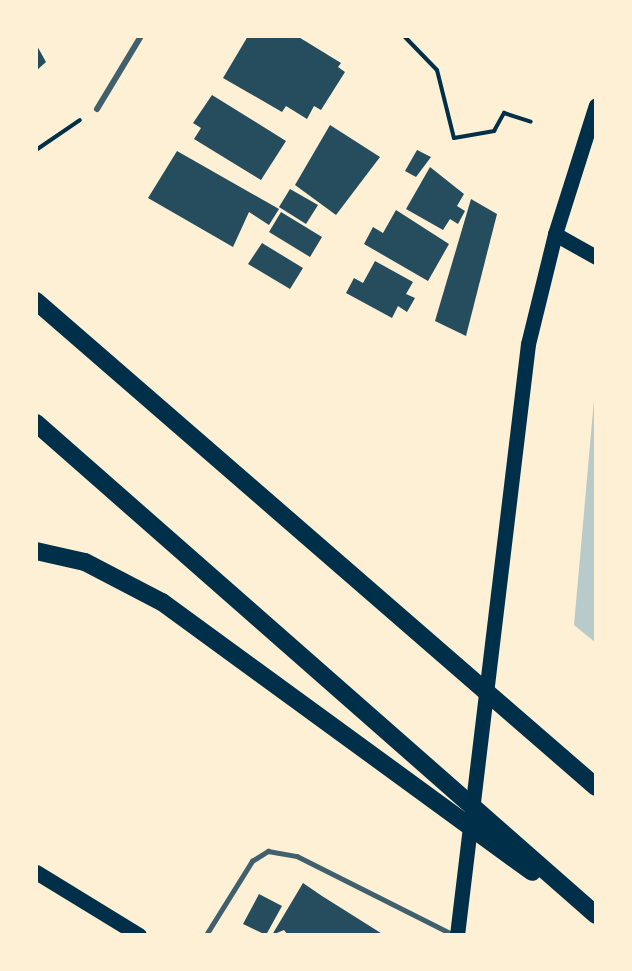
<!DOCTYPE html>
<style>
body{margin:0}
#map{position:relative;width:632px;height:971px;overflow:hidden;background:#fdf0d5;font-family:"Roboto Condensed",sans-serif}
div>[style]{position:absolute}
.green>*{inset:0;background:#b9caca}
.building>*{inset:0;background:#264d5e}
.path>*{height:4px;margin:-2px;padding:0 2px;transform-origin:2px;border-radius:2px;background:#003049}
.service>*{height:4.5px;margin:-2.25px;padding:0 2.25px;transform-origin:2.25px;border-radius:2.25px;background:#3f606c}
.minor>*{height:6px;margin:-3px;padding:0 3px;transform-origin:3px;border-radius:3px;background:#3f606c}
.primary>*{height:15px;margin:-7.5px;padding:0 7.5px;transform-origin:7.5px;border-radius:7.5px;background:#003049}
.motorway>*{height:18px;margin:-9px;padding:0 9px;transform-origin:9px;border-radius:9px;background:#003049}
span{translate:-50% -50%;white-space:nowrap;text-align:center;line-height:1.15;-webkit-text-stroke:4.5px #fdf0d5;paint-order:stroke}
.frame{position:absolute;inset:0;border:38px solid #fdf0d5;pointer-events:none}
</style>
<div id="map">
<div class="green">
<i style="clip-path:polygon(596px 377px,596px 643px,574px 625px)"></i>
</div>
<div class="building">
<i style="clip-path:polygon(248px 36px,297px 36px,341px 63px,338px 67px,345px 72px,321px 110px,314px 106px,307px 119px,286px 106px,282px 112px,223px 78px)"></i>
<i style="clip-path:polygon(36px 44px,46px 62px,36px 71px)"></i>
<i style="clip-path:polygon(212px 95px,286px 141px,261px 180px,194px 139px,201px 128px,193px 123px)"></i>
<i style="clip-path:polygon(330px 125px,380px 157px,336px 215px,295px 185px)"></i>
<i style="clip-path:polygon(417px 150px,431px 157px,416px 177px,405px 171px)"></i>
<i style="clip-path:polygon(177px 151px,279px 209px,269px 225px,249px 212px,233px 247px,148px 198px)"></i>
<i style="clip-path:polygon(430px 167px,464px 194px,457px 206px,465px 211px,458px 224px,450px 219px,443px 230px,406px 209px)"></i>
<i style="clip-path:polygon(290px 189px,318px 205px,306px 224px,279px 207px)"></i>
<i style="clip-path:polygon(471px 199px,497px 214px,466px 336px,435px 321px)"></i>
<i style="clip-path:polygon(396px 210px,449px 244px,428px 281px,364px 244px,373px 227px,383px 233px)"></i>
<i style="clip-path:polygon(281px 212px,322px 237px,310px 257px,269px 232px)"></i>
<i style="clip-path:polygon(262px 243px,303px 268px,290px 289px,248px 264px)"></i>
<i style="clip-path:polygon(375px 261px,413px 282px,406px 294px,415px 298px,407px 312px,398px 306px,392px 318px,346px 293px,354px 278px,363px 283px)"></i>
<i style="clip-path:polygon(303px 883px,322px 896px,384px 935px,288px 935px,284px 930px,272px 935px)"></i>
<i style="clip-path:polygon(259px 894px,282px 906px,266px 935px,243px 924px)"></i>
</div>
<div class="path">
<i style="left:404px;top:36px;width:47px;rotate:45.9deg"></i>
<i style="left:437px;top:70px;width:70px;rotate:76deg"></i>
<i style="left:454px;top:138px;width:41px;rotate:-9.9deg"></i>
<i style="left:494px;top:131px;width:21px;rotate:-61deg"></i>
<i style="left:504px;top:113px;width:28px;rotate:18deg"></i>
<i style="left:36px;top:150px;width:53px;rotate:-34.3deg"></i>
<i style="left:596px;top:474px;width:4px;rotate:90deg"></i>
</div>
<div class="service">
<i style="left:206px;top:935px;width:87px;rotate:-58.1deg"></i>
<i style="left:252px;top:861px;width:19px;rotate:-32deg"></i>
<i style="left:268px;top:851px;width:29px;rotate:10deg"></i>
<i style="left:297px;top:856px;width:176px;rotate:26.7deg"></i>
</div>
<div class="minor">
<i style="left:97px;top:109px;width:85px;rotate:-58.9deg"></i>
</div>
<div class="primary">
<i style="left:555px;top:234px;width:47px;rotate:29.3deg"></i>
<i style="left:36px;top:872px;width:121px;rotate:31.5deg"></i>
<i style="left:457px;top:935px;width:595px;rotate:-83.15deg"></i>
<i style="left:528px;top:344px;width:113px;rotate:-76.2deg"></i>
<i style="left:555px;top:234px;width:135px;rotate:-72.4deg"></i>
</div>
<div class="motorway">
<i style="left:36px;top:301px;width:741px;rotate:40.95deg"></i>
<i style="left:36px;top:423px;width:745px;rotate:41.3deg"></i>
<i style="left:36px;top:551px;width:50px;rotate:12.7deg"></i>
<i style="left:85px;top:562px;width:87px;rotate:27.5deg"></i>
<i style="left:162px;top:602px;width:458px;rotate:36.1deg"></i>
</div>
<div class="frame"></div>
</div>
